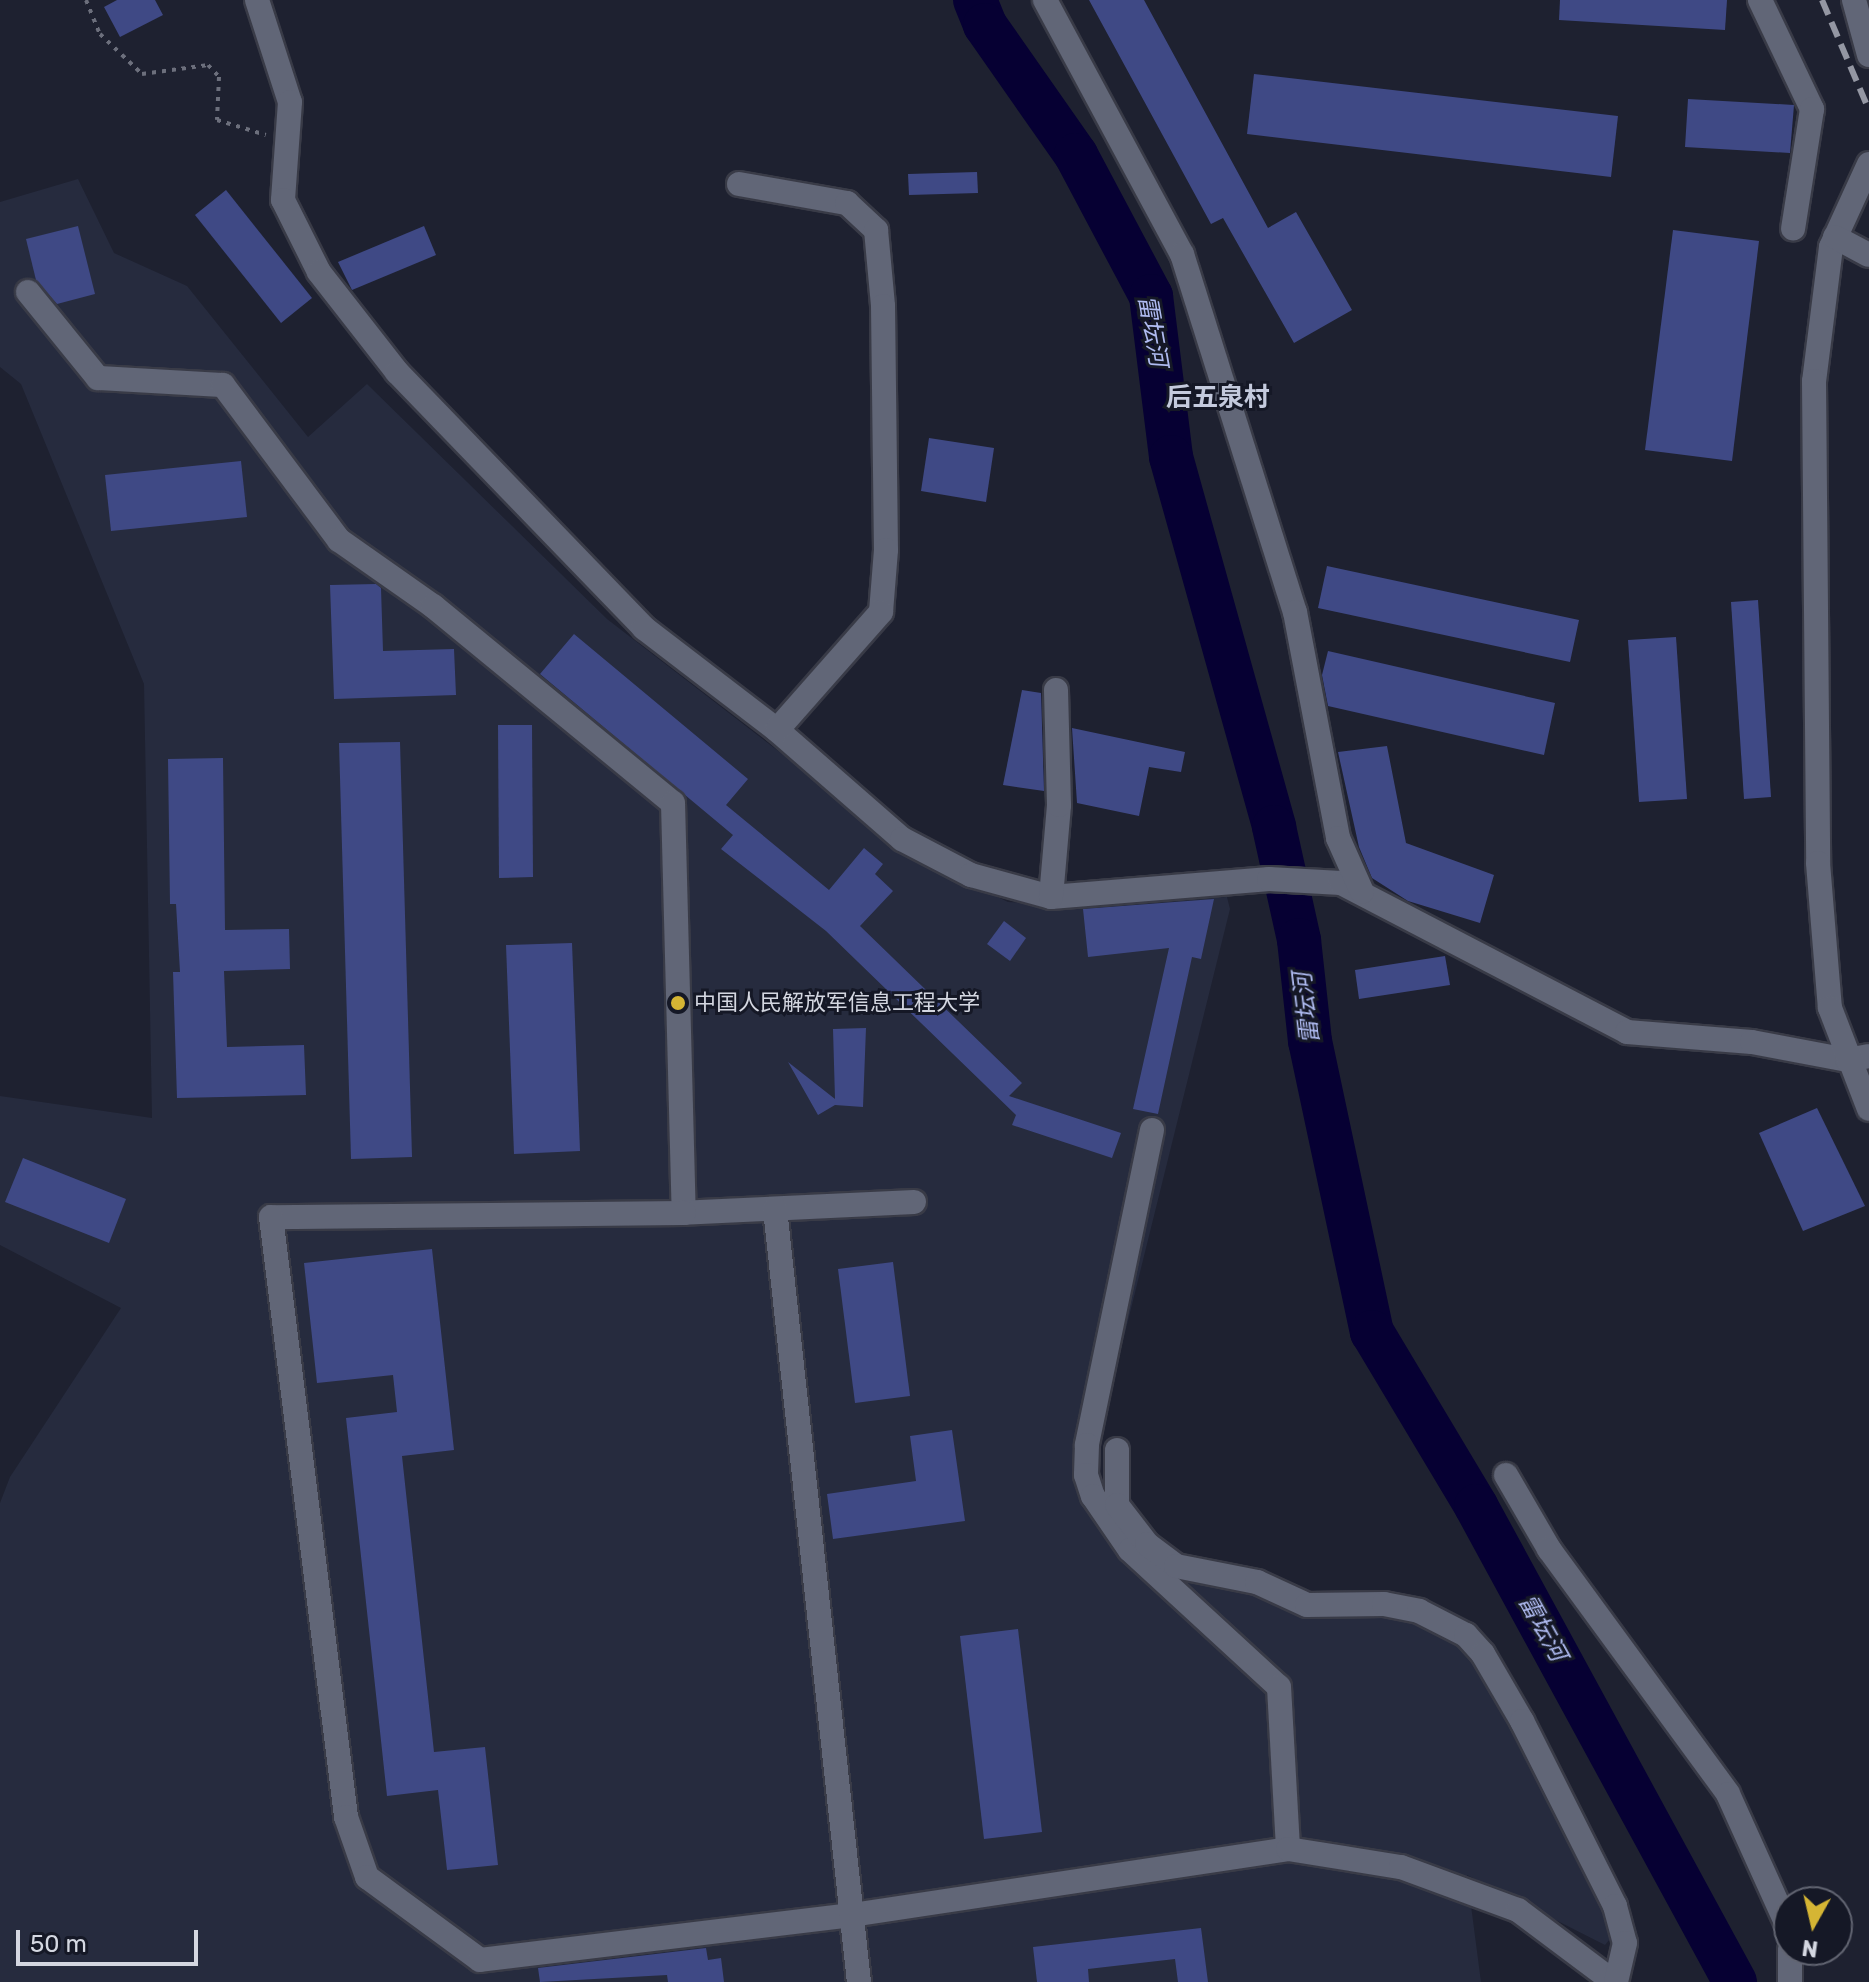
<!DOCTYPE html>
<meta charset="utf-8">
<style>
body{margin:0}
#map{position:relative;width:1869px;height:1982px;overflow:hidden;background:#1e2130;font-family:Rubik,"Noto Sans SC",sans-serif}
div>[style]{position:absolute}
.built>*{inset:0;background:#262b3e}
.river>*{height:44px;margin:-22px;padding:0 22px;transform-origin:22px;border-radius:22px;background:#060033}
.building>*{inset:0;background:#3f4985}
.path>*{height:4px;margin-top:-2px;transform-origin:0;background:repeating-linear-gradient(90deg,#6c6f7c 0 4px,transparent 0 10px)}
.roads{filter:drop-shadow(2px 0 #393b47) drop-shadow(-2px 0 #393b47) drop-shadow(0 2px #393b47) drop-shadow(0 -2px #393b47)}
.minor>*{height:24px;margin:-12px;padding:0 12px;transform-origin:12px;border-radius:12px;background:#616677}
.rail>*{height:6px;margin-top:-3px;transform-origin:0;background:repeating-linear-gradient(90deg,#9497a3 0 16px,transparent 0 24px)}
.dots>*{width:22px;height:22px;translate:-50% -50%;box-sizing:border-box;border:4px solid #151826;border-radius:50%}
span{translate:-50% -50%;white-space:nowrap;text-align:center;line-height:1.15;-webkit-text-stroke:6px #151826;paint-order:stroke}
.poi-label{font-size:22px;color:#d4d7e1}
.left{translate:0 -50%;text-align:left}
.water-label{font-size:24px;color:#afbbf1;font-style:italic}
.quarter-label{font-size:26px;color:#c4cadd;font-weight:700}
.north{position:absolute;left:1773px;top:1886px;width:80px;height:80px;box-sizing:border-box;background:#151826;border:2px solid #616471;border-radius:50%;rotate:188deg;font-size:22px;font-weight:700;line-height:32px;text-align:center;color:#d4d7e1}
.north::after{content:'';display:block;margin:auto;width:28px;height:36px;background:#d5b534;clip-path:polygon(50% 0,100% 100%,50% 72%,0 100%)}
.scale{position:absolute;left:16px;top:1930px;width:182px;height:36px;box-sizing:border-box;border:4px solid #d4d7e1;border-top:0;padding-left:10px;font-size:24px;line-height:28px;white-space:nowrap;color:#d4d7e1;-webkit-text-stroke:6px #151826;paint-order:stroke}
</style>
<div id="map">
<div class="built">
<i style="clip-path:polygon(78px 179px,114px 253px,187px 286px,308px 437px,367px 384px,607px 619px,917px 858px,1008px 902px,1079px 906px,1227px 897px,1230px 909px,1094px 1458px,1107px 1504px,1168px 1567px,1409px 1614px,1458px 1641px,1503px 1701px,1609px 1908px,1614px 1934px,1605px 1945px,1467px 1875px,1481px 1982px,0 1982px,0 1503px,10px 1477px,121px 1308px,0 1245px,0 1096px,152px 1118px,144px 684px,21px 384px,0 367px,0 202px)"></i>
</div>
<div class="river">
<i style="left:975px;top:0;width:27px;rotate:68deg"></i>
<i style="left:985px;top:25px;width:159px;rotate:55deg"></i>
<i style="left:1076px;top:155px;width:160px;rotate:62deg"></i>
<i style="left:1151px;top:296px;width:162px;rotate:82.9deg"></i>
<i style="left:1171px;top:457px;width:384px;rotate:74.4deg"></i>
<i style="left:1274px;top:827px;width:116px;rotate:77.5deg"></i>
<i style="left:1299px;top:940px;width:102px;rotate:83.8deg"></i>
<i style="left:1310px;top:1041px;width:298px;rotate:78deg"></i>
<i style="left:1372px;top:1332px;width:203px;rotate:59.1deg"></i>
<i style="left:1476px;top:1506px;width:542px;rotate:61.45deg"></i>
</div>
<div class="building">
<i style="clip-path:polygon(117px 0,155px 0,163px 15px,120px 37px,104px 7px)"></i>
<i style="clip-path:polygon(1089px 0,1144px 0,1268px 228px,1296px 212px,1352px 310px,1294px 343px,1223px 218px,1211px 224px)"></i>
<i style="clip-path:polygon(1560px 0,1727px 0,1725px 30px,1559px 20px)"></i>
<i style="clip-path:polygon(1254px 74px,1618px 116px,1611px 177px,1247px 134px)"></i>
<i style="clip-path:polygon(1688px 99px,1794px 105px,1790px 153px,1685px 147px)"></i>
<i style="clip-path:polygon(977px 172px,978px 193px,909px 195px,908px 174px)"></i>
<i style="clip-path:polygon(226px 190px,312px 298px,281px 323px,195px 215px)"></i>
<i style="clip-path:polygon(78px 226px,95px 294px,57px 304px,36px 280px,26px 239px)"></i>
<i style="clip-path:polygon(424px 226px,436px 255px,352px 290px,338px 262px)"></i>
<i style="clip-path:polygon(1673px 230px,1759px 241px,1732px 461px,1645px 450px)"></i>
<i style="clip-path:polygon(929px 438px,994px 448px,986px 502px,921px 491px)"></i>
<i style="clip-path:polygon(241px 461px,247px 517px,111px 531px,105px 475px)"></i>
<i style="clip-path:polygon(1327px 566px,1579px 620px,1570px 662px,1318px 608px)"></i>
<i style="clip-path:polygon(376px 584px,381px 588px,383px 651px,454px 649px,456px 695px,334px 699px,330px 585px)"></i>
<i style="clip-path:polygon(1758px 600px,1771px 797px,1744px 799px,1731px 602px)"></i>
<i style="clip-path:polygon(574px 634px,748px 779px,726px 805px,829px 890px,864px 848px,883px 864px,875px 874px,893px 891px,860px 926px,1022px 1083px,1009px 1096px,1121px 1133px,1112px 1158px,1012px 1125px,1016px 1115px,826px 931px,721px 849px,733px 835px,540px 674px)"></i>
<i style="clip-path:polygon(1676px 637px,1687px 799px,1639px 802px,1628px 640px)"></i>
<i style="clip-path:polygon(1328px 651px,1555px 703px,1544px 755px,1328px 706px,1322px 675px)"></i>
<i style="clip-path:polygon(1022px 690px,1041px 693px,1044px 791px,1003px 785px)"></i>
<i style="clip-path:polygon(498px 725px,532px 725px,533px 877px,499px 878px)"></i>
<i style="clip-path:polygon(1072px 728px,1185px 752px,1181px 772px,1149px 767px,1139px 816px,1077px 803px)"></i>
<i style="clip-path:polygon(400px 742px,412px 1157px,351px 1159px,339px 743px)"></i>
<i style="clip-path:polygon(1387px 746px,1406px 843px,1494px 875px,1480px 923px,1408px 901px,1372px 878px,1359px 847px,1338px 752px)"></i>
<i style="clip-path:polygon(223px 758px,225px 930px,289px 929px,290px 969px,224px 971px,227px 1047px,304px 1045px,306px 1095px,177px 1098px,173px 972px,180px 972px,176px 904px,170px 904px,168px 759px)"></i>
<i style="clip-path:polygon(1214px 899px,1201px 959px,1192px 957px,1158px 1114px,1133px 1109px,1169px 948px,1088px 957px,1083px 909px)"></i>
<i style="clip-path:polygon(1004px 921px,1026px 938px,1010px 961px,987px 944px)"></i>
<i style="clip-path:polygon(572px 943px,580px 1151px,514px 1154px,506px 945px)"></i>
<i style="clip-path:polygon(1445px 956px,1450px 985px,1359px 999px,1355px 970px)"></i>
<i style="clip-path:polygon(866px 1028px,863px 1107px,835px 1105px,818px 1115px,788px 1062px,835px 1099px,833px 1029px)"></i>
<i style="clip-path:polygon(1817px 1108px,1865px 1206px,1803px 1231px,1759px 1133px)"></i>
<i style="clip-path:polygon(23px 1158px,126px 1199px,109px 1243px,5px 1202px)"></i>
<i style="clip-path:polygon(432px 1249px,454px 1450px,402px 1456px,434px 1752px,485px 1747px,498px 1865px,447px 1870px,438px 1790px,387px 1796px,346px 1418px,397px 1412px,393px 1375px,317px 1383px,304px 1263px)"></i>
<i style="clip-path:polygon(893px 1262px,910px 1396px,855px 1403px,838px 1269px)"></i>
<i style="clip-path:polygon(952px 1430px,965px 1521px,833px 1539px,827px 1494px,916px 1481px,910px 1436px)"></i>
<i style="clip-path:polygon(1018px 1629px,1042px 1832px,984px 1839px,960px 1636px)"></i>
<i style="clip-path:polygon(1201px 1928px,1208px 1982px,1178px 1982px,1175px 1959px,1088px 1969px,1089px 1982px,1037px 1982px,1033px 1947px)"></i>
<i style="clip-path:polygon(706px 1948px,708px 1960px,721px 1958px,724px 1982px,668px 1982px,667px 1975px,540px 1982px,538px 1968px)"></i>
</div>
<div class="path">
<i style="left:86px;top:0;width:37px;rotate:68deg"></i>
<i style="left:100px;top:34px;width:58px;rotate:43.6deg"></i>
<i style="left:142px;top:74px;width:67px;rotate:-7.8deg"></i>
<i style="left:208px;top:65px;width:16px;rotate:47deg"></i>
<i style="left:219px;top:77px;width:43px;rotate:92.7deg"></i>
<i style="left:217px;top:120px;width:51px;rotate:17deg"></i>
</div>
<div class="roads">
<div class="minor">
<i style="left:257px;top:0;width:107px;rotate:72.1deg"></i>
<i style="left:290px;top:102px;width:98px;rotate:94.1deg"></i>
<i style="left:283px;top:200px;width:80px;rotate:63.4deg"></i>
<i style="left:319px;top:272px;width:127px;rotate:52deg"></i>
<i style="left:397px;top:372px;width:356px;rotate:46deg"></i>
<i style="left:644px;top:628px;width:168px;rotate:37.5deg"></i>
<i style="left:777px;top:730px;width:166px;rotate:41.1deg"></i>
<i style="left:902px;top:839px;width:78px;rotate:27.6deg"></i>
<i style="left:971px;top:875px;width:83px;rotate:15.4deg"></i>
<i style="left:1051px;top:897px;width:219px;rotate:-4.7deg"></i>
<i style="left:1269px;top:879px;width:72px;rotate:3.2deg"></i>
<i style="left:1341px;top:883px;width:322px;rotate:27.5deg"></i>
<i style="left:1627px;top:1032px;width:125px;rotate:4.6deg"></i>
<i style="left:1752px;top:1042px;width:97px;rotate:10.7deg"></i>
<i style="left:1847px;top:1060px;width:22px;rotate:-10deg"></i>
<i style="left:1045px;top:0;width:289px;rotate:61.7deg"></i>
<i style="left:1182px;top:254px;width:375px;rotate:72.5deg"></i>
<i style="left:1295px;top:612px;width:230px;rotate:79.2deg"></i>
<i style="left:1338px;top:838px;width:59px;rotate:66deg"></i>
<i style="left:1760px;top:0;width:121px;rotate:64.5deg"></i>
<i style="left:1812px;top:109px;width:121px;rotate:99deg"></i>
<i style="left:1854px;top:0;width:57px;rotate:74.7deg"></i>
<i style="left:1869px;top:164px;width:91px;rotate:114.6deg"></i>
<i style="left:1831px;top:247px;width:135px;rotate:97.2deg"></i>
<i style="left:1814px;top:381px;width:482px;rotate:89.5deg"></i>
<i style="left:1818px;top:863px;width:145px;rotate:85.3deg"></i>
<i style="left:1830px;top:1008px;width:108px;rotate:68.9deg"></i>
<i style="left:739px;top:184px;width:110px;rotate:10deg"></i>
<i style="left:847px;top:203px;width:40px;rotate:43deg"></i>
<i style="left:876px;top:230px;width:76px;rotate:84.7deg"></i>
<i style="left:883px;top:306px;width:244px;rotate:89.3deg"></i>
<i style="left:886px;top:550px;width:62px;rotate:94.6deg"></i>
<i style="left:881px;top:612px;width:157px;rotate:131.4deg"></i>
<i style="left:1835px;top:237px;width:38px;rotate:28deg"></i>
<i style="left:28px;top:292px;width:111px;rotate:50.9deg"></i>
<i style="left:98px;top:378px;width:125px;rotate:3.2deg"></i>
<i style="left:223px;top:385px;width:194px;rotate:53.2deg"></i>
<i style="left:339px;top:540px;width:115px;rotate:35.1deg"></i>
<i style="left:433px;top:606px;width:310px;rotate:39.4deg"></i>
<i style="left:673px;top:803px;width:410px;rotate:88.5deg"></i>
<i style="left:1051px;top:897px;width:92px;rotate:-85deg"></i>
<i style="left:1059px;top:805px;width:115px;rotate:-91.5deg"></i>
<i style="left:1152px;top:1130px;width:322px;rotate:101.7deg"></i>
<i style="left:1087px;top:1445px;width:30px;rotate:92deg"></i>
<i style="left:1086px;top:1475px;width:22px;rotate:72deg"></i>
<i style="left:1093px;top:1496px;width:65px;rotate:55.6deg"></i>
<i style="left:1130px;top:1550px;width:202px;rotate:42.6deg"></i>
<i style="left:1279px;top:1687px;width:162px;rotate:86.8deg"></i>
<i style="left:914px;top:1202px;width:230px;rotate:177.3deg"></i>
<i style="left:684px;top:1213px;width:413px;rotate:179.4deg"></i>
<i style="left:271px;top:1217px;width:605px;rotate:82.87deg"></i>
<i style="left:346px;top:1817px;width:64px;rotate:70.7deg"></i>
<i style="left:367px;top:1877px;width:140px;rotate:36.3deg"></i>
<i style="left:480px;top:1960px;width:375px;rotate:-6.9deg"></i>
<i style="left:852px;top:1915px;width:441px;rotate:-8.6deg"></i>
<i style="left:1288px;top:1849px;width:114px;rotate:9.1deg"></i>
<i style="left:1401px;top:1867px;width:125px;rotate:20.2deg"></i>
<i style="left:1518px;top:1910px;width:120px;rotate:36.9deg"></i>
<i style="left:775px;top:1209px;width:778px;rotate:83.8deg"></i>
<i style="left:1117px;top:1450px;width:55px;rotate:90deg"></i>
<i style="left:1117px;top:1505px;width:49px;rotate:52.4deg"></i>
<i style="left:1147px;top:1544px;width:36px;rotate:37deg"></i>
<i style="left:1176px;top:1566px;width:83px;rotate:11.2deg"></i>
<i style="left:1257px;top:1582px;width:55px;rotate:24.7deg"></i>
<i style="left:1307px;top:1605px;width:77px;rotate:-0.7deg"></i>
<i style="left:1384px;top:1604px;width:36px;rotate:11deg"></i>
<i style="left:1419px;top:1611px;width:53px;rotate:27.1deg"></i>
<i style="left:1466px;top:1635px;width:25px;rotate:48deg"></i>
<i style="left:1483px;top:1654px;width:78px;rotate:59.8deg"></i>
<i style="left:1522px;top:1721px;width:207px;rotate:63.3deg"></i>
<i style="left:1615px;top:1906px;width:38px;rotate:75deg"></i>
<i style="left:1625px;top:1943px;width:40px;rotate:103deg"></i>
<i style="left:1506px;top:1475px;width:86px;rotate:59.8deg"></i>
<i style="left:1549px;top:1549px;width:303px;rotate:53.8deg"></i>
<i style="left:1728px;top:1794px;width:148px;rotate:65.7deg"></i>
<i style="left:1790px;top:1982px;width:32px;rotate:-90deg"></i>
</div>
</div>
<div class="rail">
<i style="left:1822px;top:0;width:120px;rotate:66.9deg"></i>
</div>
<div class="dots">
<i style="left:678px;top:1003px;background:#d5b534"></i>
</div>
<div class="poi-label">
<span class="left" style="left:694px;top:1003px">中国人民解放军信息工程大学</span>
</div>
<div class="water-label">
<span style="left:1152px;top:331px;rotate:80deg">雷坛河</span>
<span style="left:1307px;top:1008px;rotate:-97deg">雷坛河</span>
<span style="left:1542px;top:1628px;rotate:61deg">雷坛河</span>
</div>
<div class="quarter-label">
<span style="left:1218px;top:398px">后五泉村</span>
</div>
<div class="north">N</div>
<div class="scale">50 m</div>
</div>
